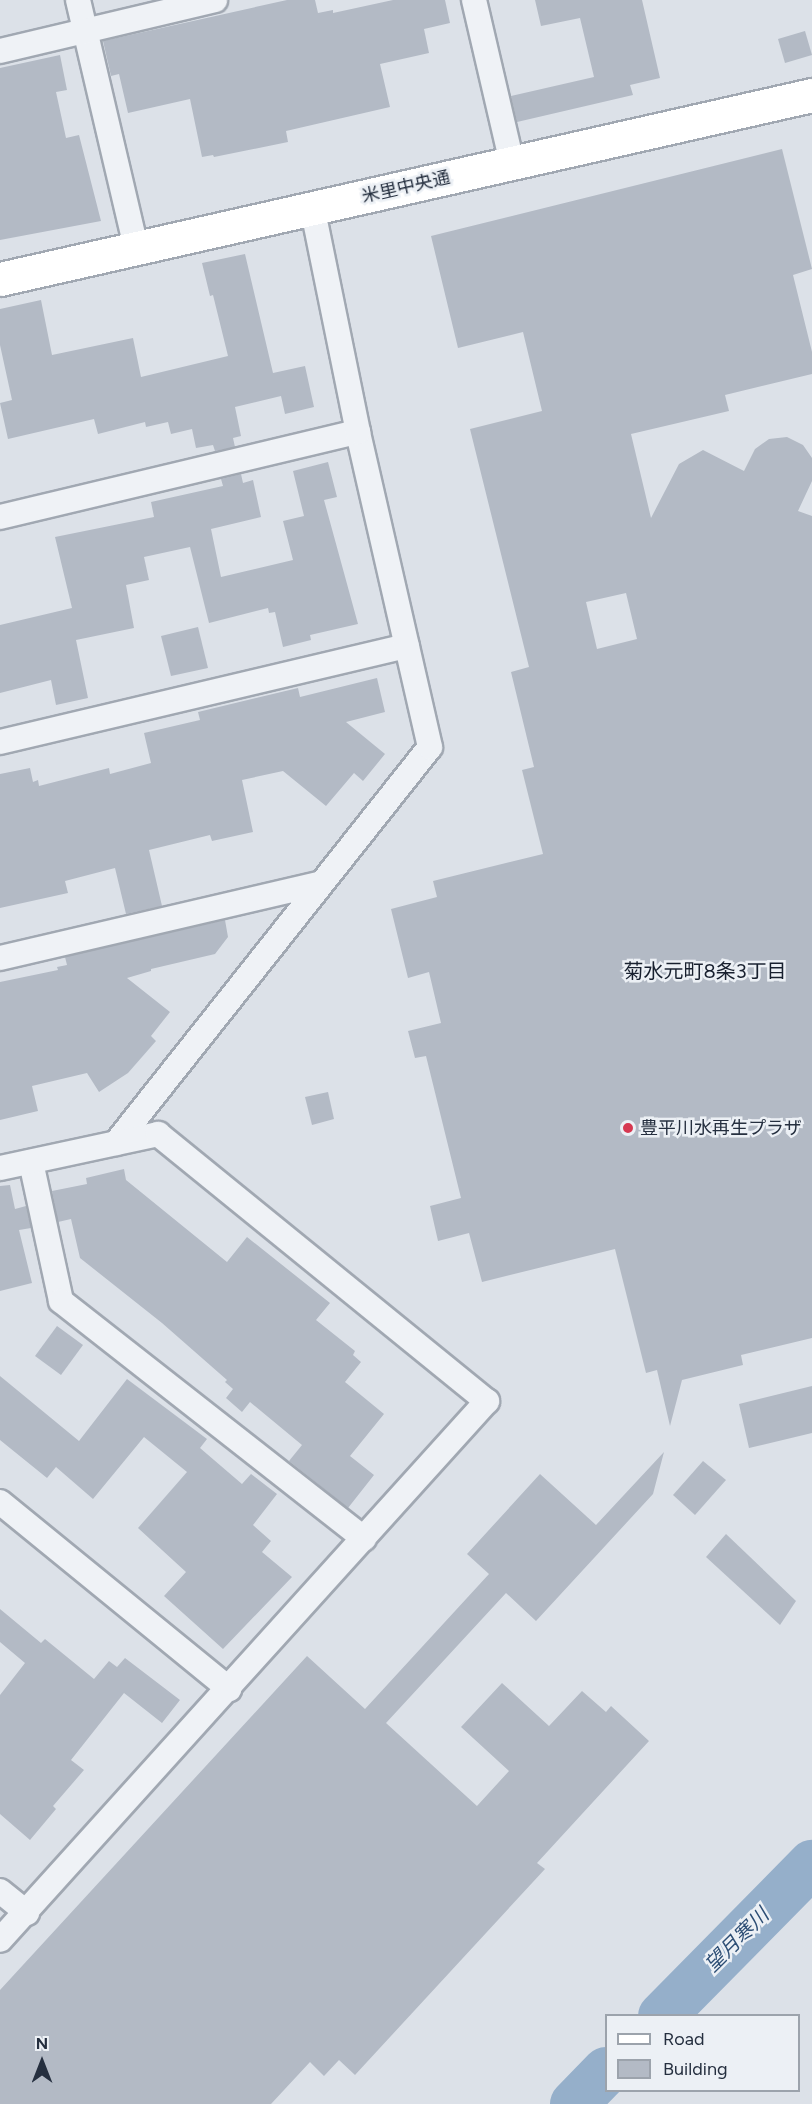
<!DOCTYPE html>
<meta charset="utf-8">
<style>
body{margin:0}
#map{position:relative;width:812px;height:2104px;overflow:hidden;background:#dce1e8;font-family:Figtree,"Noto Sans JP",sans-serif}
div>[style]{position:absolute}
.river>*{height:48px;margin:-24px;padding:0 24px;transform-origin:24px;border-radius:24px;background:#95afca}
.building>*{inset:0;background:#b3bac5}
.roads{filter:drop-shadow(2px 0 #a1a8b2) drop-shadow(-2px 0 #a1a8b2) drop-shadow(0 2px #a1a8b2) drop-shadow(0 -2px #a1a8b2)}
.street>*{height:24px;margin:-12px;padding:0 12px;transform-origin:12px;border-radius:12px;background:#eff2f6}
.secondary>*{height:33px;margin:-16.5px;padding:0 16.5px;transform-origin:16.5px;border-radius:16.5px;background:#fff}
.dots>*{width:16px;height:16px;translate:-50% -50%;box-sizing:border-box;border:3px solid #ecf0f5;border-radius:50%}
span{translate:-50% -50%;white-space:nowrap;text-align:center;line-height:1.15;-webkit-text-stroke:5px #ecf0f5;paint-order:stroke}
.street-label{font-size:18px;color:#252f3f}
.poi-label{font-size:18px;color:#252f3f}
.left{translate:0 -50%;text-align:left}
.neighbourhood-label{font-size:20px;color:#18202f}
.water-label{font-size:20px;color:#2d4e75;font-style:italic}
.legend{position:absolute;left:605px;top:2014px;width:195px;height:78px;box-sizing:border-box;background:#ecf0f5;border:2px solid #9ca3ac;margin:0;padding:8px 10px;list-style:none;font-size:18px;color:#252f3f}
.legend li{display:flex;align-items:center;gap:12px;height:30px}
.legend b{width:30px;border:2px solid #9ca3ac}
.north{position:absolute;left:12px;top:2032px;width:60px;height:60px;-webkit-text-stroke:4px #ecf0f5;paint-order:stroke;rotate:0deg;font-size:16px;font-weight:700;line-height:24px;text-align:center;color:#252f3f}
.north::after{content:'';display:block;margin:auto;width:21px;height:27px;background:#252f3f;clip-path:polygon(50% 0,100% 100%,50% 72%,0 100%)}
</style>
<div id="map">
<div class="river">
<i style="left:662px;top:2016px;width:214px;rotate:-45.4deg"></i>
<i style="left:574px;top:2104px;width:46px;rotate:-45.9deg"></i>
</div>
<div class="building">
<i style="clip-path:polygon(287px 0,315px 0,318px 13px,333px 10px,333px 13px,393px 0,445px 0,450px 23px,424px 29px,429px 53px,380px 64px,390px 107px,286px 131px,288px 142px,214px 157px,213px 155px,202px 157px,190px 99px,128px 113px,119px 74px,111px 76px,103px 41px)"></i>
<i style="clip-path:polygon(535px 0,642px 0,660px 78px,630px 85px,633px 95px,517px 122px,511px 96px,594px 77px,580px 18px,541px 26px)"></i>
<i style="clip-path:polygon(805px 31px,812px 55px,785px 63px,778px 39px)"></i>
<i style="clip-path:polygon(60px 55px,67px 90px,56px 92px,66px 138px,79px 135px,101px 221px,0 240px,0 68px)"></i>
<i style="clip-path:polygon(evenodd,782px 149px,812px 269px,793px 275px,812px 352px,812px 374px,725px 395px,729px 411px,631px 434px,651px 518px,679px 464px,703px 450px,744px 471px,755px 449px,769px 439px,787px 437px,803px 445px,812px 458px,812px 481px,798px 511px,812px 516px,812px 1338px,741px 1355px,743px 1365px,682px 1380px,670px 1426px,657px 1370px,646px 1373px,615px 1249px,482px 1282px,469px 1233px,438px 1241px,430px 1206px,461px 1198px,426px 1056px,415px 1058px,408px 1031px,441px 1023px,429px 972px,408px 978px,391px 909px,437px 897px,433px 881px,543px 854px,522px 770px,534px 767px,511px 672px,529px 667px,470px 429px,542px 411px,523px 332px,458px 348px,431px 236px,782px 149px,626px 593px,637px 639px,597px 649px,586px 602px,626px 593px)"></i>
<i style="clip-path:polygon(245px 254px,273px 373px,305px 366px,314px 407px,285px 414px,281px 396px,235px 407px,241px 436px,233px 438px,235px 447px,215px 451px,213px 445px,196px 448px,192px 429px,171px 434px,168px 422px,146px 427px,145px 422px,98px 434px,94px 419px,8px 439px,0 403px,12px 400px,0 345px,0 309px,41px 300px,52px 355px,133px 338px,141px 377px,228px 356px,213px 295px,210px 296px,202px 263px)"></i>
<i style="clip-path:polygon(328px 462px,337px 497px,324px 500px,358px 624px,310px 635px,311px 640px,283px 647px,275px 612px,269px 613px,268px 608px,209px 623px,190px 547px,144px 557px,149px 580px,126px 585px,134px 628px,76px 640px,88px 698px,56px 705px,51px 680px,0 693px,0 625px,72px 608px,55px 537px,154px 517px,151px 502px,223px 486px,221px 479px,241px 474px,243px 483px,253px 480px,261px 517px,211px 529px,221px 577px,293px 560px,283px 521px,304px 516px,293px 471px)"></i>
<i style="clip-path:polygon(198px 627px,208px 668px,171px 676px,161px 636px)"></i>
<i style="clip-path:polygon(377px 678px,385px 712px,346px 722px,385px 754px,363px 781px,354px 773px,326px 806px,283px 771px,242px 780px,253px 832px,212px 841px,210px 835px,149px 850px,162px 906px,126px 914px,115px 868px,65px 881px,68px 893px,0 908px,0 774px,30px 768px,33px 782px,38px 780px,39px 786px,109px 768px,110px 774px,151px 763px,144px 733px,200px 720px,198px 712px,298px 688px,300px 697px)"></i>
<i style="clip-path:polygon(225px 920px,228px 937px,215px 954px,151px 969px,151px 971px,127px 978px,170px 1012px,151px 1036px,156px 1041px,128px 1073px,99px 1092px,87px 1073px,32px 1086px,38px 1111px,0 1120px,0 982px,58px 970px,57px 967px,67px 965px,65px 957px)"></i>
<i style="clip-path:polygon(328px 1092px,334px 1119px,312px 1125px,305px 1097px)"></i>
<i style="clip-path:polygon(124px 1169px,126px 1180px,227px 1262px,247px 1237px,330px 1303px,316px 1320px,355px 1351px,353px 1355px,361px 1362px,345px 1382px,384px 1414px,350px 1456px,374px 1475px,348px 1508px,289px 1461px,302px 1445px,250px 1402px,242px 1412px,226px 1398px,233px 1389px,225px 1382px,227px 1380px,162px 1323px,80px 1258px,71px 1219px,58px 1222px,52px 1191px,87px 1184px,86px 1178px)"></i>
<i style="clip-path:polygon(10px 1185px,15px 1209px,26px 1206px,31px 1228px,19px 1230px,32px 1283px,0 1291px,0 1186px)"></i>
<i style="clip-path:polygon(57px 1326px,83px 1345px,61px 1375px,35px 1356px)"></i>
<i style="clip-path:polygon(0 1376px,79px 1441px,127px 1379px,207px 1439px,200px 1448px,242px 1484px,251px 1474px,277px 1494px,253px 1525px,271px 1541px,262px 1552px,292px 1577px,223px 1649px,164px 1596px,186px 1572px,138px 1528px,187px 1472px,144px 1437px,93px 1499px,56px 1467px,47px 1478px,0 1440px)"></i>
<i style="clip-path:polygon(812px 1386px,812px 1433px,749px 1448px,739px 1404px)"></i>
<i style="clip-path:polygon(664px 1452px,653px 1494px,536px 1621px,506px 1593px,386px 1723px,477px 1806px,509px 1771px,461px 1727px,502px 1683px,549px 1726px,582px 1691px,606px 1712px,611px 1706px,649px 1741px,537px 1863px,545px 1869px,355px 2075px,339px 2060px,324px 2076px,310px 2062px,271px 2104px,0 2104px,0 1990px,307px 1656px,365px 1709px,489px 1574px,467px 1554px,540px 1474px,596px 1525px)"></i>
<i style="clip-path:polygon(703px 1461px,726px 1480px,695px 1515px,673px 1495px)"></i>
<i style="clip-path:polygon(726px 1534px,796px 1601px,780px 1625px,706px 1557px)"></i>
<i style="clip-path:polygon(0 1609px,41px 1643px,45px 1639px,94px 1679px,109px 1661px,117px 1667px,125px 1658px,180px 1700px,162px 1723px,124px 1693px,71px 1760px,84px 1770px,53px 1806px,56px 1809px,30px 1840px,0 1814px,0 1695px,25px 1663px,0 1642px)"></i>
</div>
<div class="roads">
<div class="street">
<i style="left:78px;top:0;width:255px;rotate:76.8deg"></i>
<i style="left:474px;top:0;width:167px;rotate:76.9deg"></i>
<i style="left:0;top:51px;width:221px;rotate:-13.3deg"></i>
<i style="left:0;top:517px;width:368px;rotate:-13.4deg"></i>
<i style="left:0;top:742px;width:418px;rotate:-13.3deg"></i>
<i style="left:0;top:958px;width:327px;rotate:-13.1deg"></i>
<i style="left:116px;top:1143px;width:505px;rotate:-51.59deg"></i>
<i style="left:430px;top:747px;width:323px;rotate:-102.9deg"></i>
<i style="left:358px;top:432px;width:227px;rotate:-101.5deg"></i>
<i style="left:31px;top:1162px;width:142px;rotate:77.8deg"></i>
<i style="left:61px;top:1301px;width:385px;rotate:38.1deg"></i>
<i style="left:0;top:1168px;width:162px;rotate:-12.1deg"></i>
<i style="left:158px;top:1134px;width:424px;rotate:39.1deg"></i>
<i style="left:487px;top:1401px;width:726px;rotate:132.1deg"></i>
<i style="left:0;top:1502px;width:296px;rotate:39.2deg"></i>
<i style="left:0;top:1891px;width:35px;rotate:39deg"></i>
</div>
<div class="secondary">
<i style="left:0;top:279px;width:833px;rotate:-12.77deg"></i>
</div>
</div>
<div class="dots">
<i style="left:628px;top:1128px;background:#d63851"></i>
</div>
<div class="street-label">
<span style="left:406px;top:187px;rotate:-13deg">米里中央通</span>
</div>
<div class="poi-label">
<span class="left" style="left:640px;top:1128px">豊平川水再生プラザ</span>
</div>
<div class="neighbourhood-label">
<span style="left:705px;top:971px">菊水元町8条3丁目</span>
</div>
<div class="water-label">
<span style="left:737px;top:1940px;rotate:-45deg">望月寒川</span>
</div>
<ul class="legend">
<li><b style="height:8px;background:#fff"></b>Road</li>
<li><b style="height:16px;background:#b3bac5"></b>Building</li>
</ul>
<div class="north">N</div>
</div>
